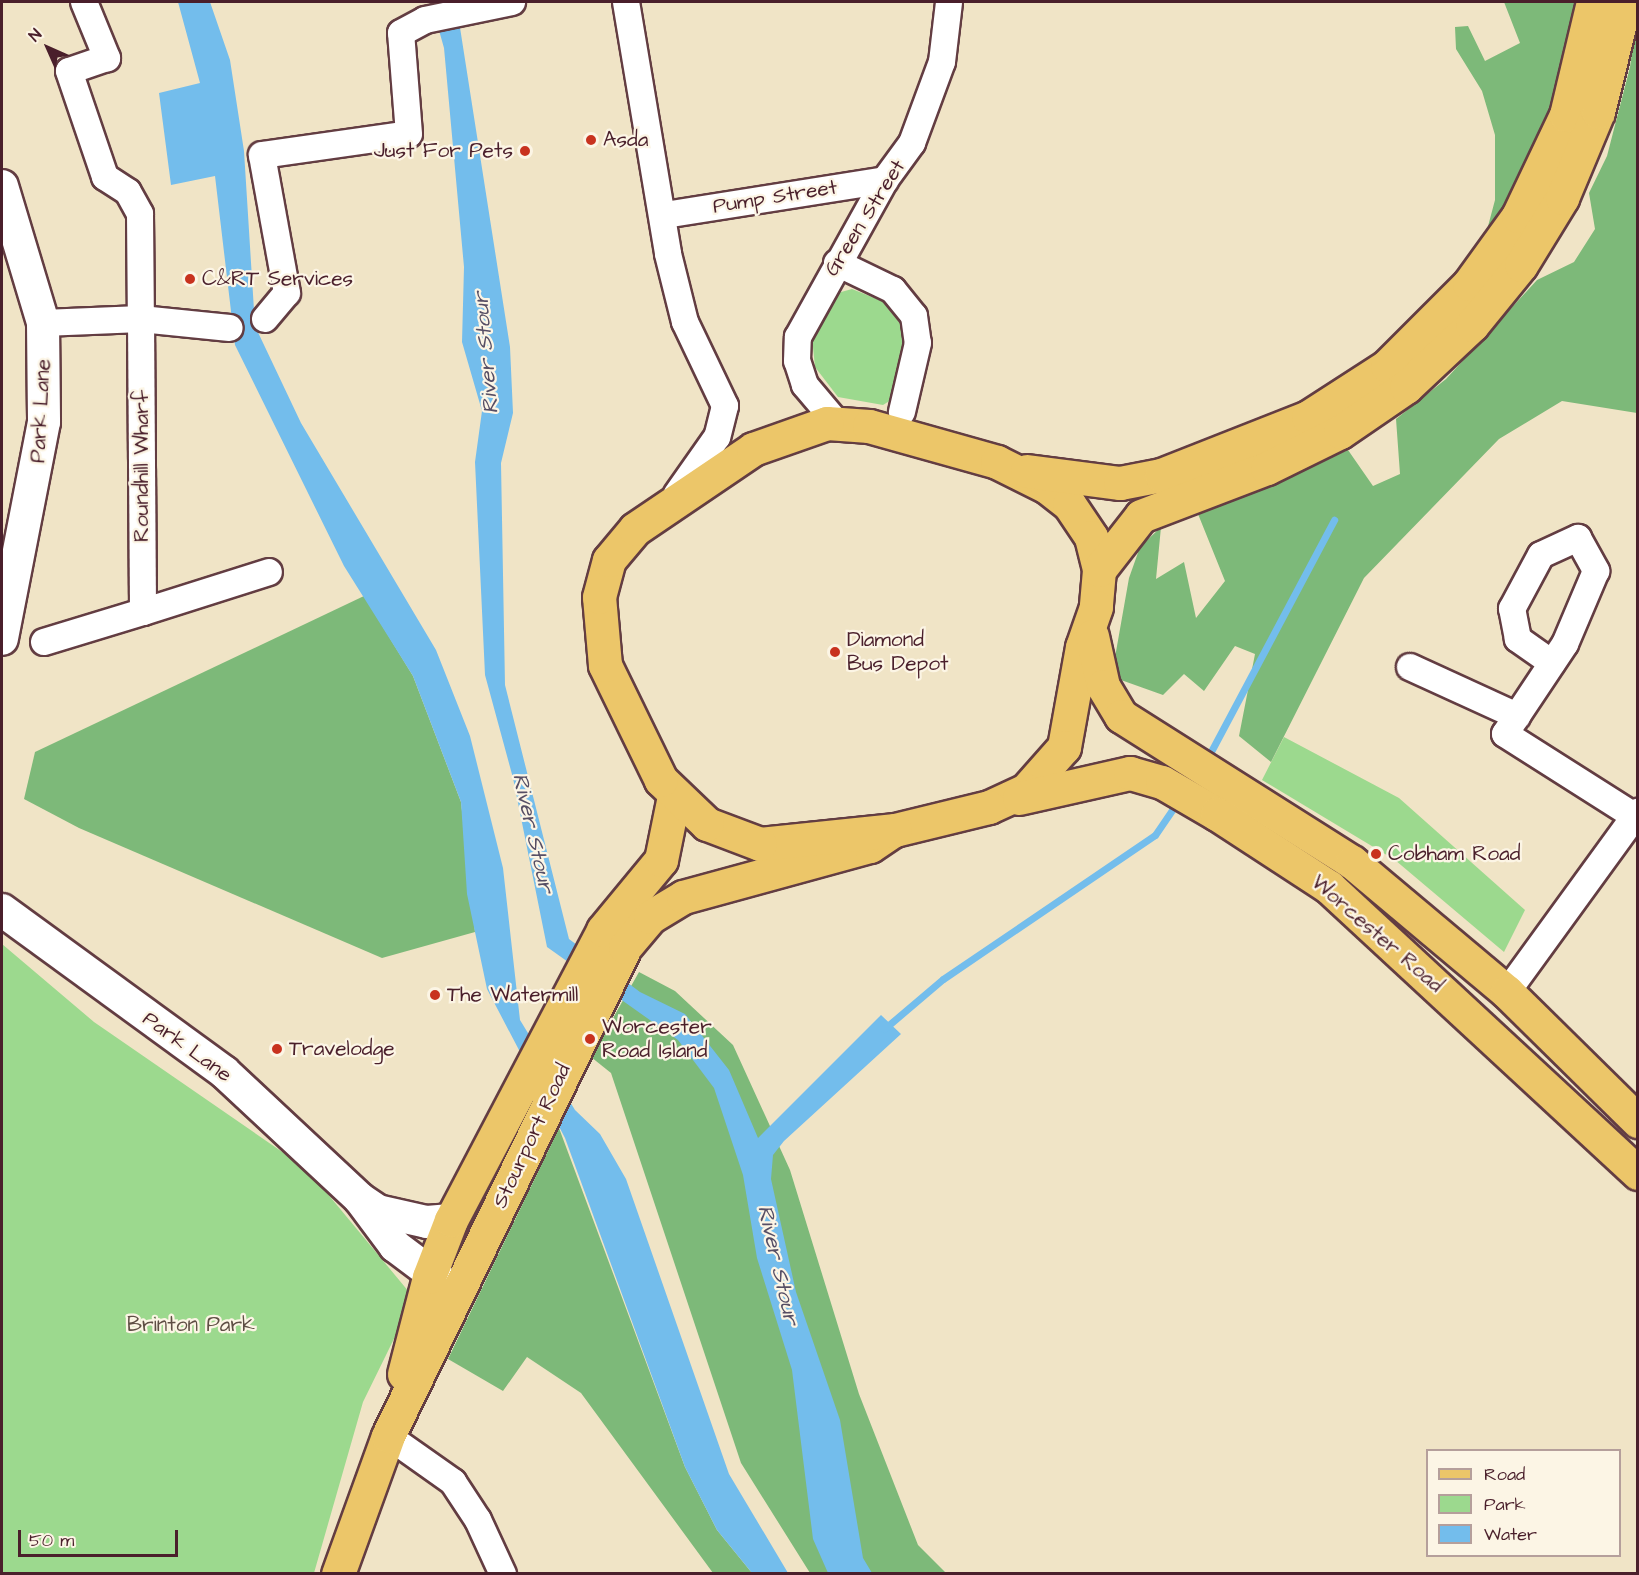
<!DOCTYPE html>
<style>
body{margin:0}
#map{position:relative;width:1639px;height:1575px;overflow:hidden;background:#f0e4c6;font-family:"Architects Daughter",sans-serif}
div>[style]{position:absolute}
.green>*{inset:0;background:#9cd98e}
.forest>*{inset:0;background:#7db979}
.water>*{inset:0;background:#73bdec}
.stream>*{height:7px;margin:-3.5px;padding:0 3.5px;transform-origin:3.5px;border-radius:3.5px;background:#73bdec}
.roads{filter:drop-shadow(2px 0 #633d42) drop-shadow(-2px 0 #633d42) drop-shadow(0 2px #633d42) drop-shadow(0 -2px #633d42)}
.minor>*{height:26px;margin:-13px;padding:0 13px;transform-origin:13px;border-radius:13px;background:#fff}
.tertiary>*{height:32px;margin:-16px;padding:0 16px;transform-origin:16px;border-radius:16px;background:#fff}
.primary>*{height:33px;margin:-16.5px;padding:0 16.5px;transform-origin:16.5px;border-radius:16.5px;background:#ecc669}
.trunk>*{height:33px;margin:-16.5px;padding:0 16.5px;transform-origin:16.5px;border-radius:16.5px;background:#ecc669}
.dots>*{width:16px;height:16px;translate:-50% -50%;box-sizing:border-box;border:3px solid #fcf5e5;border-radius:50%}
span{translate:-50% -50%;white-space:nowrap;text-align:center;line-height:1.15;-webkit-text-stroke:4.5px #fcf5e5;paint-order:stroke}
.poi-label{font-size:21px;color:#4a1f2b}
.left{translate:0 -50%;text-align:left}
.right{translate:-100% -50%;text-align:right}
.street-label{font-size:21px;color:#4a1f2b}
.park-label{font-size:21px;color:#5e4e44}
.water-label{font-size:22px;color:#564e65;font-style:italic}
.frame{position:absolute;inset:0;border:3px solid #4a1f2b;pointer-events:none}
.legend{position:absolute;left:1426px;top:1449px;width:195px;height:108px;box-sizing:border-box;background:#fcf5e5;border:2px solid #b59f9b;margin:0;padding:8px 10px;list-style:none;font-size:18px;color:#4a1f2b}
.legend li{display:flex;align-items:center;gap:12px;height:30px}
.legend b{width:30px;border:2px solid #b59f9b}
.north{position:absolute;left:18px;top:18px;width:60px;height:60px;-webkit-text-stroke:4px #fcf5e5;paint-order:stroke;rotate:315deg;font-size:16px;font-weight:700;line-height:24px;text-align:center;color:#4a1f2b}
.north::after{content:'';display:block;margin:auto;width:21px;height:27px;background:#4a1f2b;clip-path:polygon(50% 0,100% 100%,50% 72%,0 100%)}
.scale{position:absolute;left:18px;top:1530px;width:160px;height:27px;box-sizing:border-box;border:3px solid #4a1f2b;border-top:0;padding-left:8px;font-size:18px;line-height:21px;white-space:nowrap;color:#4a1f2b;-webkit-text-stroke:4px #fcf5e5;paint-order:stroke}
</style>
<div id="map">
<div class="green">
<i style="clip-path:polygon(852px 289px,882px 301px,903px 327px,905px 352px,891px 400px,883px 405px,838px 397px,815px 367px,812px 337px,834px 294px)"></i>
<i style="clip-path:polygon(1284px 737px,1399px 798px,1525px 910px,1504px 952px,1395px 860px,1262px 780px)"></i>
<i style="clip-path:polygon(2px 944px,94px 1022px,307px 1169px,414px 1298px,363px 1402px,314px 1573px,2px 1573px)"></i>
</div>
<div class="forest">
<i style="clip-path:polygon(1504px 2px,1579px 2px,1563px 80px,1542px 135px,1492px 231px,1487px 230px,1495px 200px,1495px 135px,1482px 91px,1456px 49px,1455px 27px,1468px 26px,1485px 61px,1520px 43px)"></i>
<i style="clip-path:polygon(1637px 13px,1637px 413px,1562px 401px,1499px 439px,1364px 578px,1271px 762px,1239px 736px,1255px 654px,1235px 646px,1204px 691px,1184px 674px,1163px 695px,1121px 680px,1114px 663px,1129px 578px,1140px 547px,1161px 527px,1156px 579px,1184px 562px,1196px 618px,1225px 581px,1198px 514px,1348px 450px,1373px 486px,1400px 474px,1396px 419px,1446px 379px,1537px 280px,1574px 262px,1595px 229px,1589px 193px,1607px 156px,1630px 67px)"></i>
<i style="clip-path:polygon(364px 596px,413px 676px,461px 802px,475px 932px,382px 958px,79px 828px,24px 799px,35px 752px)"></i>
<i style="clip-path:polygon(639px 972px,675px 991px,733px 1045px,790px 1170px,859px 1394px,918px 1545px,946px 1573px,810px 1573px,741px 1463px,611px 1073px,591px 1057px)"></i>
<i style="clip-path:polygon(559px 1128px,685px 1467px,717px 1530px,752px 1573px,713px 1573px,581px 1393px,527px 1357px,503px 1391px,448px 1359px)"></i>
</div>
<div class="water">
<i style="clip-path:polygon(178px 2px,210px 2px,230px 60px,244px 151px,255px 326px,301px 423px,436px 650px,470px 736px,503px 868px,520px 1020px,575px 1110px,600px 1134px,626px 1179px,729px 1474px,788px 1573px,752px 1573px,717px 1530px,685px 1467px,565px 1138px,487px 989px,467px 894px,461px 802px,413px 676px,344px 566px,235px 345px,215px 176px,171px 185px,159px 93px,200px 83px)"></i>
<i style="clip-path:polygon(431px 2px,456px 2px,510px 347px,513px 413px,501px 463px,505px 685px,569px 939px,640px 992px,685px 1014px,729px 1070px,758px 1138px,881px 1015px,901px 1034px,784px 1141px,773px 1155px,771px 1179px,796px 1292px,840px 1420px,863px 1558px,872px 1573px,828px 1573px,813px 1539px,792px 1370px,757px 1258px,743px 1175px,714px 1088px,678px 1040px,547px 947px,513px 778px,485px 675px,475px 462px,482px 411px,462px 342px,464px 267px,444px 48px)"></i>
</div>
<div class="stream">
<i style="left:1207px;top:759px;width:271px;rotate:-62deg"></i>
<i style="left:884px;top:1029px;width:77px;rotate:-40.3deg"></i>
<i style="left:943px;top:979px;width:256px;rotate:-34.2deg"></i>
<i style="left:1155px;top:835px;width:42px;rotate:-55.6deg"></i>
</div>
<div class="roads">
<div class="minor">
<i style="left:84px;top:2px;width:61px;rotate:67.7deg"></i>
<i style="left:107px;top:58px;width:40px;rotate:161.1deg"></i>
<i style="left:69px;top:71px;width:112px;rotate:71.2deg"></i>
<i style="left:105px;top:177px;width:27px;rotate:33deg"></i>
<i style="left:128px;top:192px;width:25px;rotate:61deg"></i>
<i style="left:140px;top:214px;width:105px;rotate:89.5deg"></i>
<i style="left:141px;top:319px;width:89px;rotate:5.8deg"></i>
<i style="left:626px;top:2px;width:255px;rotate:80.5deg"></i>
<i style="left:668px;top:254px;width:70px;rotate:76deg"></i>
<i style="left:685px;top:322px;width:93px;rotate:64.5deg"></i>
<i style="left:725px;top:406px;width:32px;rotate:104deg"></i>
<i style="left:717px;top:437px;width:70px;rotate:125.1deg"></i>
<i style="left:665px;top:215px;width:223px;rotate:-9deg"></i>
<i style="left:837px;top:263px;width:62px;rotate:25.7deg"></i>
<i style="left:893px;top:290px;width:33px;rotate:51deg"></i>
<i style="left:914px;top:316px;width:27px;rotate:82deg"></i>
<i style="left:918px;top:343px;width:71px;rotate:103.1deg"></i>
<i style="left:265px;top:319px;width:34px;rotate:-50deg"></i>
<i style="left:287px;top:293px;width:140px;rotate:-100.3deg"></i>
<i style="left:262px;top:155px;width:148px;rotate:-8.1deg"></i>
<i style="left:409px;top:134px;width:101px;rotate:-94.5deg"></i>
<i style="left:401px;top:33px;width:27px;rotate:-28deg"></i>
<i style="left:425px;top:20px;width:89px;rotate:-11.7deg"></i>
<i style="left:43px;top:323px;width:98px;rotate:-2.3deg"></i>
<i style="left:141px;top:319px;width:293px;rotate:89.6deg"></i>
<i style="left:143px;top:612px;width:132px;rotate:-17.6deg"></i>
<i style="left:837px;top:423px;width:50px;rotate:-130.1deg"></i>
<i style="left:805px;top:385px;width:25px;rotate:-108deg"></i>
<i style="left:797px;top:361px;width:24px;rotate:-88deg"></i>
<i style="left:798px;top:337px;width:179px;rotate:-61deg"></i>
<i style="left:885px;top:180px;width:46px;rotate:-53.9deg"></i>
<i style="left:912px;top:143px;width:86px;rotate:-69.7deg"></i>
<i style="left:942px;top:62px;width:60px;rotate:-83.3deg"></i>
<i style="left:44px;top:642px;width:103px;rotate:-16.9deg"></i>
<i style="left:1552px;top:663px;width:42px;rotate:-144.8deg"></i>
<i style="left:1518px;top:639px;width:31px;rotate:-101deg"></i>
<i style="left:1512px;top:609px;width:61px;rotate:-61.8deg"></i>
<i style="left:1541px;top:555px;width:41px;rotate:-24.7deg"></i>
<i style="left:1578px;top:538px;width:38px;rotate:61deg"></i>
<i style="left:1596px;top:571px;width:79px;rotate:113deg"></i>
<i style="left:1565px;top:644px;width:108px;rotate:123.7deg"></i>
<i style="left:1505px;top:734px;width:153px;rotate:32.4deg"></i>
<i style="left:1410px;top:667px;width:118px;rotate:24.6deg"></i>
<i style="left:1507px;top:992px;width:223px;rotate:-54deg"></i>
<i style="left:388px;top:1436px;width:80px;rotate:35.3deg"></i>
<i style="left:453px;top:1482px;width:45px;rotate:56.7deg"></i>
<i style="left:478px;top:1520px;width:60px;rotate:65.2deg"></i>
</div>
<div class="tertiary">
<i style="left:2px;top:186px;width:143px;rotate:73.3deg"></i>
<i style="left:43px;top:323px;width:99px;rotate:89.4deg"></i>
<i style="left:44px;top:422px;width:221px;rotate:101deg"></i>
<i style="left:2px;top:910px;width:275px;rotate:36.1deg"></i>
<i style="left:224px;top:1072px;width:186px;rotate:43deg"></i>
<i style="left:360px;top:1199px;width:59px;rotate:53.3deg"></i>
<i style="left:395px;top:1246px;width:70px;rotate:36.9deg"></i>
<i style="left:360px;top:1199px;width:22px;rotate:34deg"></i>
<i style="left:378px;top:1211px;width:50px;rotate:12.7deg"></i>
<i style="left:427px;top:1222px;width:24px;rotate:-5deg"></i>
</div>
<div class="primary">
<i style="left:404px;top:1374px;width:100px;rotate:-75.5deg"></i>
<i style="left:429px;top:1277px;width:61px;rotate:-68.9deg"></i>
<i style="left:451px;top:1220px;width:327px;rotate:-62.3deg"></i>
<i style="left:603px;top:930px;width:91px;rotate:-50.4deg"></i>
<i style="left:661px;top:860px;width:65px;rotate:-78.5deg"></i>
<i style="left:338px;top:1574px;width:147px;rotate:-70.1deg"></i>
<i style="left:388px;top:1436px;width:543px;rotate:-64.14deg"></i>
<i style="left:625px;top:947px;width:39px;rotate:-50deg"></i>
<i style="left:650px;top:917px;width:39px;rotate:-31deg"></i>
<i style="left:683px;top:897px;width:194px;rotate:-15.3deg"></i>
<i style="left:870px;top:846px;width:25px;rotate:-34deg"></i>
</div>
<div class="trunk">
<i style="left:827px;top:423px;width:42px;rotate:4.1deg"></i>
<i style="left:869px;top:426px;width:133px;rotate:15.7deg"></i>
<i style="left:997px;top:462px;width:56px;rotate:26.6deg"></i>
<i style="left:1047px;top:487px;width:28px;rotate:38deg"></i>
<i style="left:1069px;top:504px;width:40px;rotate:56deg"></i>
<i style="left:1091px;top:537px;width:34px;rotate:76deg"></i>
<i style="left:1099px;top:570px;width:37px;rotate:95deg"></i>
<i style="left:1096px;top:607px;width:42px;rotate:109.3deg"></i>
<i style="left:1082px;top:647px;width:102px;rotate:100.2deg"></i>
<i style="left:1064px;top:747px;width:57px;rotate:131.5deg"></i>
<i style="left:1026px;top:790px;width:41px;rotate:155.3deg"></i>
<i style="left:989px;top:807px;width:97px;rotate:166.3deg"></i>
<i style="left:895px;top:830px;width:136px;rotate:174.1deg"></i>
<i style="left:760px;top:844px;width:57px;rotate:-159.3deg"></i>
<i style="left:707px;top:824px;width:64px;rotate:-136.3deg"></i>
<i style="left:661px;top:780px;width:128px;rotate:-116deg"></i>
<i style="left:605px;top:665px;width:68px;rotate:-95deg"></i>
<i style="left:599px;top:597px;width:38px;rotate:-75deg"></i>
<i style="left:609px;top:560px;width:40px;rotate:-50deg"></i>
<i style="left:635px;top:529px;width:143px;rotate:-34.1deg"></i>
<i style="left:753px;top:449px;width:78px;rotate:-19.4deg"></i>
<i style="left:1027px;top:471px;width:94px;rotate:7.4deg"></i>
<i style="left:1120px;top:483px;width:42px;rotate:-11deg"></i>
<i style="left:1161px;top:475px;width:158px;rotate:-21.5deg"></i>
<i style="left:1308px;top:417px;width:94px;rotate:-32.8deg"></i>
<i style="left:1387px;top:366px;width:116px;rotate:-45deg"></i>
<i style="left:1469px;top:284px;width:84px;rotate:-54.2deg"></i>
<i style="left:1518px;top:216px;width:112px;rotate:-64.6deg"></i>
<i style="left:1566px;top:115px;width:116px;rotate:-76.6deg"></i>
<i style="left:1099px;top:570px;width:68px;rotate:-52.1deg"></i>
<i style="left:1141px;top:516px;width:135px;rotate:-20.9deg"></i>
<i style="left:1267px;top:468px;width:81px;rotate:-26.3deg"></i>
<i style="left:1340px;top:432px;width:80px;rotate:-34.3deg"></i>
<i style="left:1406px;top:387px;width:91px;rotate:-43.2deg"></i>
<i style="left:1472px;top:325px;width:77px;rotate:-50.8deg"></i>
<i style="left:1521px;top:265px;width:79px;rotate:-58.5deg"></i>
<i style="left:1562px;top:198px;width:93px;rotate:-67.3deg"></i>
<i style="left:1598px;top:112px;width:113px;rotate:-76.2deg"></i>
<i style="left:1092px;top:636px;width:51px;rotate:77.6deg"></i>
<i style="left:1103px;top:686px;width:35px;rotate:59deg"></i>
<i style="left:1121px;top:716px;width:273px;rotate:32.3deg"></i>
<i style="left:1352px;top:862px;width:202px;rotate:40deg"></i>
<i style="left:1507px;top:992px;width:184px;rotate:44.6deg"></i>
<i style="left:1019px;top:798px;width:114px;rotate:-12.7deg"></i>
<i style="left:1130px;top:773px;width:33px;rotate:16deg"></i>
<i style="left:1162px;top:782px;width:64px;rotate:30.2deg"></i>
<i style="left:1217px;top:814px;width:134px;rotate:33.1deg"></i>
<i style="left:1329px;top:887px;width:421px;rotate:42.8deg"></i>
</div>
</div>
<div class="dots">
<i style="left:591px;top:140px;background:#c8321e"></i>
<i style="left:525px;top:151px;background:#c8321e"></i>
<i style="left:190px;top:279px;background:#c8321e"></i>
<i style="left:835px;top:652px;background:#c8321e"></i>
<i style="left:1376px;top:854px;background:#c8321e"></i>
<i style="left:435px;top:995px;background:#c8321e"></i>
<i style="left:590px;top:1039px;background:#c8321e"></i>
<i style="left:277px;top:1049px;background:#c8321e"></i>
</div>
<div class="poi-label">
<span class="left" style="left:603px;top:140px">Asda</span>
<span class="right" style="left:513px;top:151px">Just For Pets</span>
<span class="left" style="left:202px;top:279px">C&amp;RT Services</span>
<span class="left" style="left:847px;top:652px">Diamond<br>Bus Depot</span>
<span class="left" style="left:1388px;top:854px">Cobham Road</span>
<span class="left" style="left:447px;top:995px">The Watermill</span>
<span class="left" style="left:602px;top:1039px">Worcester<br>Road Island</span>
<span class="left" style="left:289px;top:1049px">Travelodge</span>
</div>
<div class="street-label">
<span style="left:775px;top:197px;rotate:-9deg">Pump Street</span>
<span style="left:865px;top:218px;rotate:-58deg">Green Street</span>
<span style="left:41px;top:411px;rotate:-87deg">Park Lane</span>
<span style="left:142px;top:466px;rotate:-90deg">Roundhill Wharf</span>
<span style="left:1377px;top:934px;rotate:41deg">Worcester Road</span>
<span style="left:187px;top:1047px;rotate:36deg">Park Lane</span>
<span style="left:532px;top:1136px;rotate:-65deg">Stourport Road</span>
</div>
<div class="park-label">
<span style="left:191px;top:1325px">Brinton Park</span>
</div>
<div class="water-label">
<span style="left:486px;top:353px;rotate:-95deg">River Stour</span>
<span style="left:533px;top:833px;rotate:77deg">River Stour</span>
<span style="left:778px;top:1265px;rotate:77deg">River Stour</span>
</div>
<div class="frame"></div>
<ul class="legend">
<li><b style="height:8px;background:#ecc669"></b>Road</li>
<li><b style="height:16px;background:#9cd98e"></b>Park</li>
<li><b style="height:16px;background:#73bdec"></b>Water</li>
</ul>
<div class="north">N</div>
<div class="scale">50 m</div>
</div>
